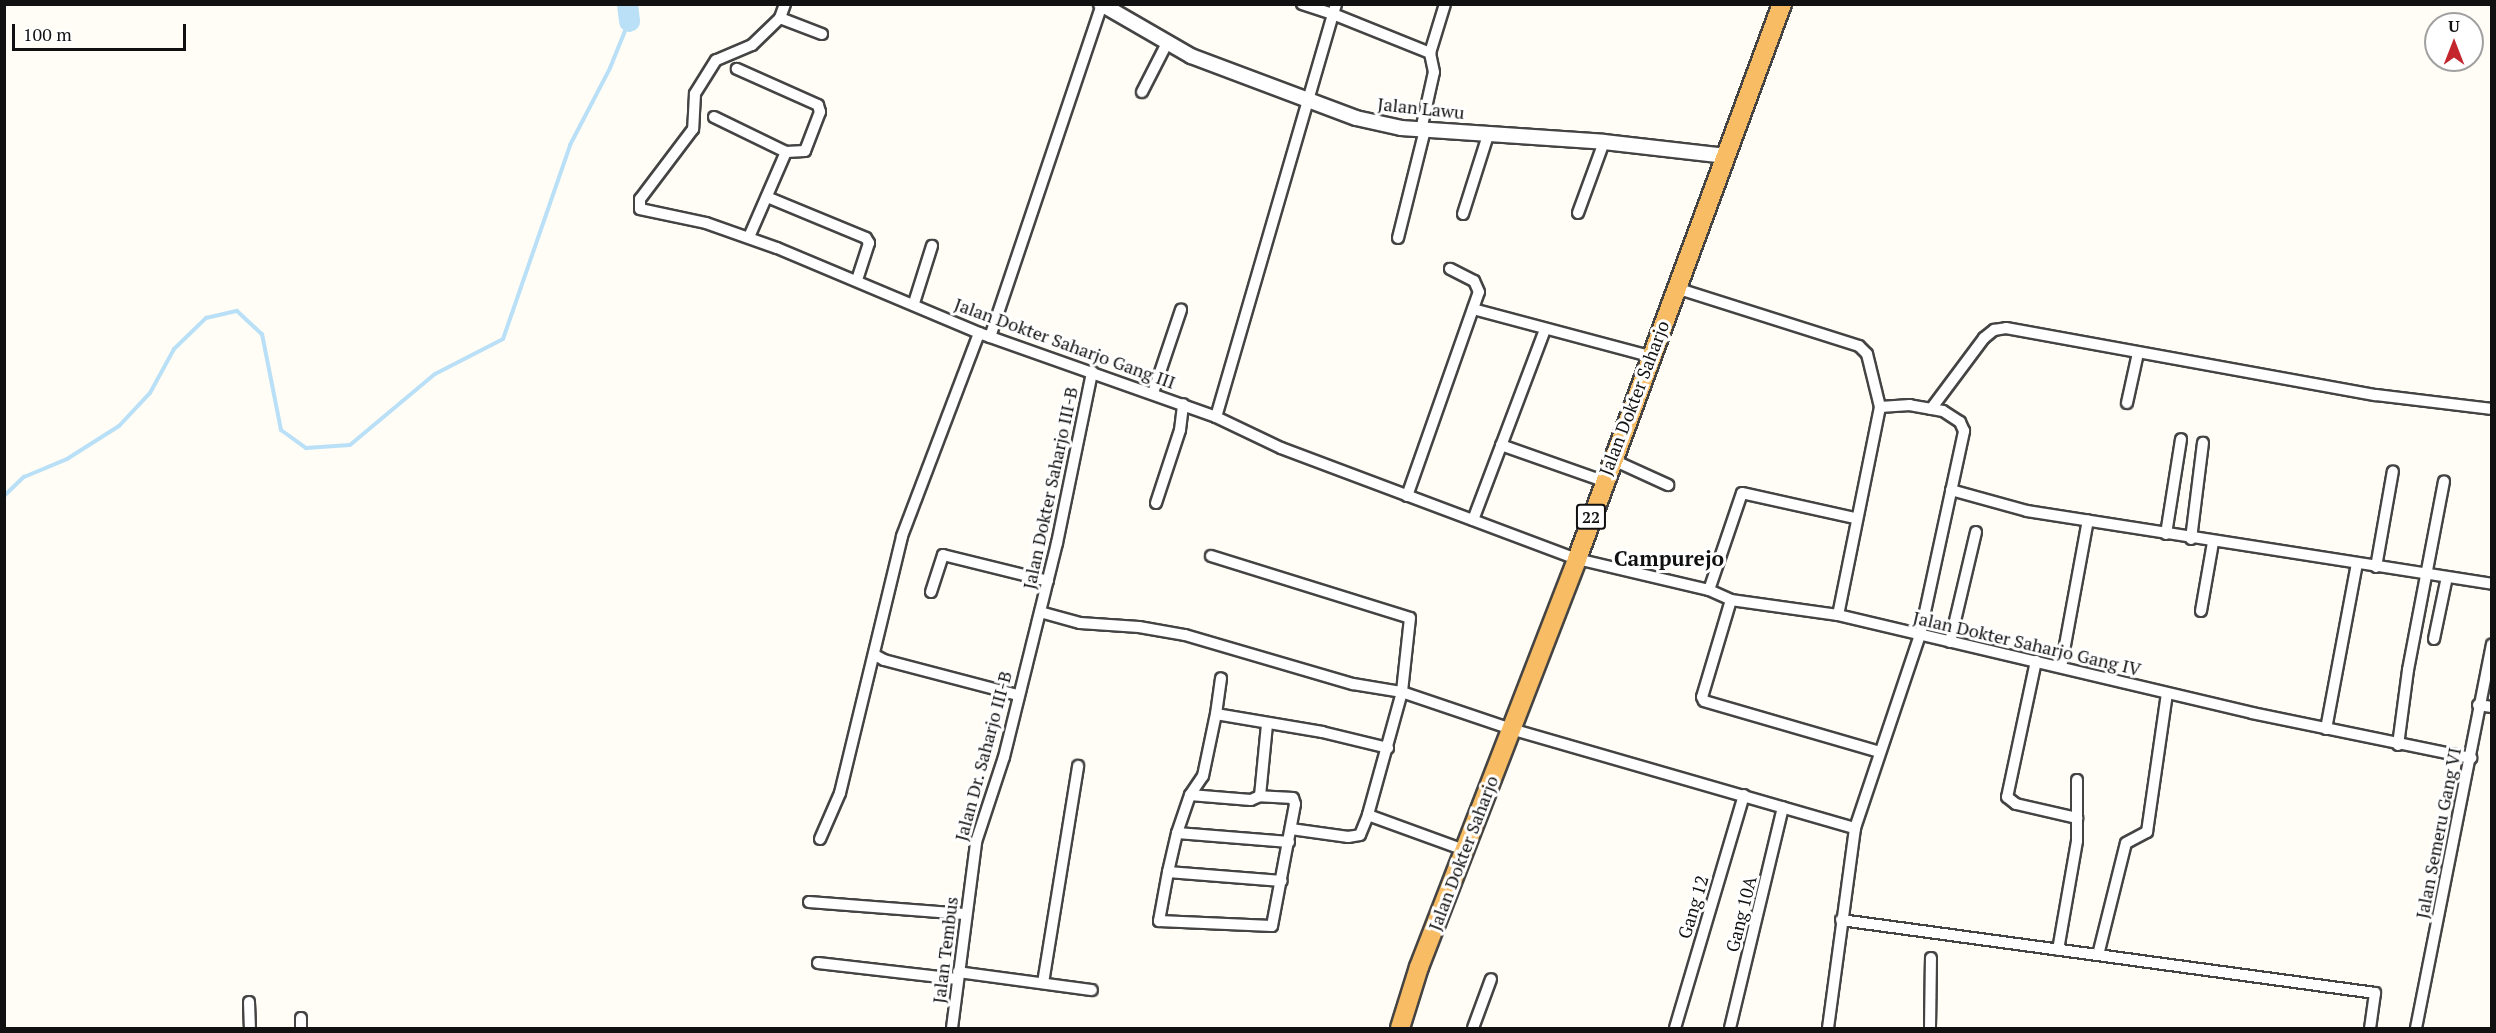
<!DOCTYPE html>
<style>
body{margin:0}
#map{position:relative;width:2496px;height:1033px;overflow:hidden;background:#fffdf5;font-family:"PT Serif",serif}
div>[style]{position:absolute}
.stream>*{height:4px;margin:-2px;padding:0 2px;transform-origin:2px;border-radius:2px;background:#b9e0f7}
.river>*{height:21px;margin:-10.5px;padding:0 10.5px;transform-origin:10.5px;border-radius:10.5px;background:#b9e0f7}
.roads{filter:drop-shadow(2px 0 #444) drop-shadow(-2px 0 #444) drop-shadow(0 2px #444) drop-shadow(0 -2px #444)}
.minor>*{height:10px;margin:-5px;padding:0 5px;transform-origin:5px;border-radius:5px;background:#fff}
.tertiary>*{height:14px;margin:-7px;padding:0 7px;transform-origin:7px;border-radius:7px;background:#fff}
.trunk>*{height:18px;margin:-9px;padding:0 9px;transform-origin:9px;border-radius:9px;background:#f7bc64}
span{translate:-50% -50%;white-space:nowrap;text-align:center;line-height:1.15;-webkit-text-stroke:6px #fff;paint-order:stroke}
.shield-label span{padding:2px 4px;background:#fff;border:2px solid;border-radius:4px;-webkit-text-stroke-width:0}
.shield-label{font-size:16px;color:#111;font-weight:700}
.street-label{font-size:18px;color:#111}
.quarter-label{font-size:21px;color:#111;font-weight:700}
.frame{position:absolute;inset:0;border:6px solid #111;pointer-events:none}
.north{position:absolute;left:2424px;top:12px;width:60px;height:60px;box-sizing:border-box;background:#fff;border:2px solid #a0a0a0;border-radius:50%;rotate:0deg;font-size:16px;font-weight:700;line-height:24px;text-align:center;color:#111}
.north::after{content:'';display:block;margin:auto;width:21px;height:27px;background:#c4262e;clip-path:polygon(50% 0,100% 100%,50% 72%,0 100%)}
.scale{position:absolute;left:12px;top:24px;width:174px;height:27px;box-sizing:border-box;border:3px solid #111;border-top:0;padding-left:8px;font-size:18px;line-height:21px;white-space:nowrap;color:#111;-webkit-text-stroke:4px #fff;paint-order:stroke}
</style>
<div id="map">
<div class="stream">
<i style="left:4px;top:496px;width:28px;rotate:-44deg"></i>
<i style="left:24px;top:477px;width:47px;rotate:-22.7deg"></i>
<i style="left:67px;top:459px;width:62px;rotate:-32.4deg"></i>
<i style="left:119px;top:426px;width:45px;rotate:-46.8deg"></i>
<i style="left:150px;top:393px;width:50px;rotate:-61.4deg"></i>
<i style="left:174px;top:349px;width:45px;rotate:-44.1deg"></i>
<i style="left:206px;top:318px;width:32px;rotate:-13deg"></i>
<i style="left:237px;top:311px;width:34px;rotate:43deg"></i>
<i style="left:262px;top:334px;width:98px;rotate:78.8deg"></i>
<i style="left:281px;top:430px;width:31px;rotate:36deg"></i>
<i style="left:306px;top:448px;width:44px;rotate:-3.9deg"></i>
<i style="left:350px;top:445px;width:111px;rotate:-39.9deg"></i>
<i style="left:435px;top:374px;width:76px;rotate:-27.2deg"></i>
<i style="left:503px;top:339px;width:205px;rotate:-70.9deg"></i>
<i style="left:570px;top:145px;width:87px;rotate:-62.5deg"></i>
<i style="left:610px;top:68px;width:51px;rotate:-68deg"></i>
</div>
<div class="river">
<i style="left:627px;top:4px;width:17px;rotate:83deg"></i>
</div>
<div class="roads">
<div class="minor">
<i style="left:785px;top:4px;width:15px;rotate:110deg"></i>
<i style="left:780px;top:18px;width:45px;rotate:20.9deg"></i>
<i style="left:1302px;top:4px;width:33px;rotate:18deg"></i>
<i style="left:1333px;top:14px;width:10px;rotate:-73deg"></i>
<i style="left:780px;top:18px;width:39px;rotate:136deg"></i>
<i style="left:752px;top:45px;width:39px;rotate:157deg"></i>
<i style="left:716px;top:60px;width:40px;rotate:122deg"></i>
<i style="left:695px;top:94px;width:35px;rotate:93deg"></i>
<i style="left:693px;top:129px;width:88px;rotate:127.1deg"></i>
<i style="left:640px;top:199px;width:10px;rotate:90deg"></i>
<i style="left:640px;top:209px;width:67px;rotate:12deg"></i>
<i style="left:706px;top:223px;width:75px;rotate:19.4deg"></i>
<i style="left:777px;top:248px;width:219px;rotate:22.8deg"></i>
<i style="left:979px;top:333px;width:251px;rotate:19.5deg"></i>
<i style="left:1216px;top:417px;width:72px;rotate:25.5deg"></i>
<i style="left:1281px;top:448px;width:316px;rotate:20.6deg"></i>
<i style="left:1577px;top:559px;width:136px;rotate:13.2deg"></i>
<i style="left:1709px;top:590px;width:24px;rotate:24deg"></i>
<i style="left:1731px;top:600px;width:108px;rotate:8deg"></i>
<i style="left:1838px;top:615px;width:425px;rotate:13.3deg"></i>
<i style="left:2252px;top:713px;width:224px;rotate:11.6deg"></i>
<i style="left:1142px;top:92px;width:53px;rotate:-62.9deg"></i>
<i style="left:714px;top:117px;width:80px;rotate:25.9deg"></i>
<i style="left:786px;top:152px;width:19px;rotate:-3deg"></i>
<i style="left:805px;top:151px;width:42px;rotate:-69deg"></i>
<i style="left:820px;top:112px;width:7px;rotate:-106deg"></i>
<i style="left:818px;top:105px;width:89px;rotate:-156deg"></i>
<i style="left:1421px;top:130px;width:59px;rotate:-77.4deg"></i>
<i style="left:1434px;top:72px;width:19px;rotate:-102deg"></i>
<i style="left:767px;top:197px;width:107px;rotate:22.5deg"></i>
<i style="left:866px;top:238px;width:6px;rotate:59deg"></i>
<i style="left:869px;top:243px;width:40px;rotate:108deg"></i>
<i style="left:1578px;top:213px;width:76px;rotate:-69.9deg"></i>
<i style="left:1463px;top:214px;width:86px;rotate:-72.4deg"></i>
<i style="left:749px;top:237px;width:93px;rotate:-66.5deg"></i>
<i style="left:1398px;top:238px;width:111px;rotate:-76deg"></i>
<i style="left:1676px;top:288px;width:192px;rotate:17.6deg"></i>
<i style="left:1859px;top:346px;width:11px;rotate:45deg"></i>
<i style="left:1867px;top:354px;width:55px;rotate:76.2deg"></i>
<i style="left:1880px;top:407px;width:212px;rotate:101.4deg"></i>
<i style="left:914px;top:303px;width:60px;rotate:-72.5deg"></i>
<i style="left:1473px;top:309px;width:183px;rotate:14.9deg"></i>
<i style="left:990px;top:337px;width:350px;rotate:-71.4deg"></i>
<i style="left:1153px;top:393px;width:88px;rotate:-71.4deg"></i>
<i style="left:2127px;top:403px;width:51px;rotate:-77.6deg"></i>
<i style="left:1931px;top:409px;width:89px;rotate:-53.3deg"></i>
<i style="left:1984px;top:338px;width:13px;rotate:-39deg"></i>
<i style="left:1994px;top:330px;width:12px;rotate:-9deg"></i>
<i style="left:2006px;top:328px;width:376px;rotate:10.3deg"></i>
<i style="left:2376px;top:395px;width:117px;rotate:6.9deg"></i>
<i style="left:1216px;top:417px;width:420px;rotate:-73.8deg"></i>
<i style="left:1333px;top:14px;width:105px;rotate:21.9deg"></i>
<i style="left:1430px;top:53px;width:51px;rotate:-73deg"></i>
<i style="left:1501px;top:445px;width:108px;rotate:19.4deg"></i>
<i style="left:1611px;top:459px;width:63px;rotate:24.5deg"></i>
<i style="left:1951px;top:490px;width:79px;rotate:15.4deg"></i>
<i style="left:2027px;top:511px;width:471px;rotate:8.9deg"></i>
<i style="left:1407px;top:496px;width:216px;rotate:-70.6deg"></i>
<i style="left:1479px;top:292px;width:12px;rotate:-114deg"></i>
<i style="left:1474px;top:281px;width:27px;rotate:-153deg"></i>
<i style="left:1156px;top:503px;width:77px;rotate:-71.8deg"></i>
<i style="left:1180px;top:430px;width:26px;rotate:-83deg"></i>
<i style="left:1473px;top:520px;width:204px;rotate:-69.3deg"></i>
<i style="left:2166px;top:534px;width:96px;rotate:-81deg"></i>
<i style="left:2191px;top:539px;width:97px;rotate:-82.9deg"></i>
<i style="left:1211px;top:556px;width:208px;rotate:17.3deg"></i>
<i style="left:1410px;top:618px;width:74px;rotate:96.2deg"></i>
<i style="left:1402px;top:692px;width:128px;rotate:105.5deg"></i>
<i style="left:1368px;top:815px;width:102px;rotate:20deg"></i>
<i style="left:2376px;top:567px;width:97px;rotate:-80deg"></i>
<i style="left:1709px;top:590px;width:102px;rotate:-71.2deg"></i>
<i style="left:1742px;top:493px;width:116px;rotate:12.5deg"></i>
<i style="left:931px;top:592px;width:39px;rotate:-72deg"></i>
<i style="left:943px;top:555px;width:108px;rotate:13.9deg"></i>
<i style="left:1731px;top:600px;width:101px;rotate:106.6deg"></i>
<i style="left:1702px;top:697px;width:4px;rotate:63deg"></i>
<i style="left:1704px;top:701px;width:182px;rotate:16.2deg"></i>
<i style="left:2201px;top:611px;width:70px;rotate:-80.1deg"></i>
<i style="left:1040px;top:612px;width:41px;rotate:15.4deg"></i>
<i style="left:1080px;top:623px;width:59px;rotate:3.9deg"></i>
<i style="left:1139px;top:627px;width:47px;rotate:9.9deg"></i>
<i style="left:1185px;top:635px;width:175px;rotate:16.3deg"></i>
<i style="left:1353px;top:684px;width:50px;rotate:9.3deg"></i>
<i style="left:1402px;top:692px;width:115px;rotate:18.7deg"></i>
<i style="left:1511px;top:729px;width:358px;rotate:16.1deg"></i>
<i style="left:2434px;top:639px;width:63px;rotate:-78.2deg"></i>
<i style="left:1950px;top:642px;width:113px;rotate:-76.7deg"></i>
<i style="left:875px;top:655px;width:10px;rotate:29deg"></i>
<i style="left:884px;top:660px;width:138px;rotate:14.7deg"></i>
<i style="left:2036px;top:661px;width:139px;rotate:102deg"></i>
<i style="left:2007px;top:797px;width:11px;rotate:38deg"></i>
<i style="left:2016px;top:804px;width:63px;rotate:12.9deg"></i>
<i style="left:2061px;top:667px;width:149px;rotate:-79.6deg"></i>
<i style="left:2478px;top:705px;width:14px;rotate:8deg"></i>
<i style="left:1216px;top:714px;width:36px;rotate:-82deg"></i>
<i style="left:2326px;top:729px;width:168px;rotate:-79.4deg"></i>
<i style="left:2398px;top:745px;width:76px;rotate:-82.4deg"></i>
<i style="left:2408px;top:670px;width:192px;rotate:-79.2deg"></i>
<i style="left:1190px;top:795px;width:61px;rotate:4.7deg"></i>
<i style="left:1251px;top:800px;width:10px;rotate:-24deg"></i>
<i style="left:1260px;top:796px;width:71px;rotate:-84.4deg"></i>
<i style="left:1291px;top:829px;width:58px;rotate:8deg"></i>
<i style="left:1348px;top:837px;width:12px;rotate:-9deg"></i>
<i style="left:1360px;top:835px;width:22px;rotate:-68deg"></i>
<i style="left:1177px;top:833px;width:40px;rotate:103deg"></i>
<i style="left:1168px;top:872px;width:114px;rotate:4.5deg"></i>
<i style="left:820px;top:839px;width:50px;rotate:-66.5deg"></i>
<i style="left:840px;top:793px;width:264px;rotate:-76.4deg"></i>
<i style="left:902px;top:536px;width:217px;rotate:-69.2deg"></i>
<i style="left:1289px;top:842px;width:112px;rotate:-175.4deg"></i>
<i style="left:1177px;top:833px;width:40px;rotate:-71.1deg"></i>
<i style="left:1190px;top:795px;width:23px;rotate:-56deg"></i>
<i style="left:1203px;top:776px;width:63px;rotate:-78.2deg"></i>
<i style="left:1216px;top:714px;width:108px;rotate:9.6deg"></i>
<i style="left:1322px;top:732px;width:68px;rotate:13.6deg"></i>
<i style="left:1168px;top:872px;width:50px;rotate:100.4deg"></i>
<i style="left:1159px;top:921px;width:113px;rotate:2.5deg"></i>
<i style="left:1272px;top:926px;width:124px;rotate:-79.3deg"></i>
<i style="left:1295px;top:804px;width:6px;rotate:-108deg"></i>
<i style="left:1293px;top:798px;width:33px;rotate:-177deg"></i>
<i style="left:809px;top:902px;width:156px;rotate:4.4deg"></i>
<i style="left:1841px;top:920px;width:539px;rotate:7.78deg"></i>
<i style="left:2375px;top:993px;width:35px;rotate:98deg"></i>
<i style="left:2058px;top:950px;width:111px;rotate:-80.1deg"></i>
<i style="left:2077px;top:841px;width:61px;rotate:-90deg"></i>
<i style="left:2098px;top:955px;width:115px;rotate:-76deg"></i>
<i style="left:2126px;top:843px;width:24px;rotate:-28deg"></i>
<i style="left:2147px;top:832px;width:140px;rotate:-81.8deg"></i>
<i style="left:818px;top:963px;width:140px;rotate:6.6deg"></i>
<i style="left:958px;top:972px;width:135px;rotate:7.7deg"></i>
<i style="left:1043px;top:983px;width:220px;rotate:-80.8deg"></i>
<i style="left:249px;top:1002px;width:26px;rotate:88deg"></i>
<i style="left:301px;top:1018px;width:10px;rotate:90deg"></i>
<i style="left:952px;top:1028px;width:188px;rotate:-82.6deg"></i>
<i style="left:976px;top:842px;width:89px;rotate:-71.8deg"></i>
<i style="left:1004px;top:757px;width:220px;rotate:-76.1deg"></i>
<i style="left:1057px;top:543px;width:175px;rotate:-78.4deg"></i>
<i style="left:1473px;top:1028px;width:52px;rotate:-69.8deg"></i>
<i style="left:1675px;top:1028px;width:243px;rotate:-73.5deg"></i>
<i style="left:1730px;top:1028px;width:227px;rotate:-76.5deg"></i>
<i style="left:1828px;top:1028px;width:202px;rotate:-82.3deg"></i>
<i style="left:1855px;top:828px;width:204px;rotate:-71.4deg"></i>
<i style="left:1920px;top:635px;width:209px;rotate:-77.8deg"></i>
<i style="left:1964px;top:431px;width:10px;rotate:-114deg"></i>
<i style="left:1960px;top:422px;width:20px;rotate:-147deg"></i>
<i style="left:1943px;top:411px;width:34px;rotate:-170deg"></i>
<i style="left:1910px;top:405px;width:30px;rotate:176deg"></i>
<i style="left:1930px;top:1028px;width:70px;rotate:-89.2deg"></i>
<i style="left:2416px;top:1028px;width:391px;rotate:-78.8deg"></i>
</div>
<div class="tertiary">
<i style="left:1101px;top:4px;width:104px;rotate:30deg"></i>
<i style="left:1191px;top:56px;width:176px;rotate:20.6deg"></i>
<i style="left:1356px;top:118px;width:46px;rotate:12.5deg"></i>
<i style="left:1401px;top:128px;width:203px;rotate:3.9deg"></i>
<i style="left:1604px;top:142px;width:123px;rotate:6.5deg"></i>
</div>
<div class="trunk">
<i style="left:1400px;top:1028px;width:64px;rotate:-72.7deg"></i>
<i style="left:1419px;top:967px;width:438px;rotate:-68.8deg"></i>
<i style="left:1577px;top:559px;width:592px;rotate:-69.73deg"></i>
</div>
</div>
<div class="shield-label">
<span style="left:1591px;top:517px">22</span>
</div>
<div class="street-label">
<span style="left:1421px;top:108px;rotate:6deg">Jalan Lawu</span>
<span style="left:1065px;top:343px;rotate:20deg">Jalan Dokter Saharjo Gang III</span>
<span style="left:1634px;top:398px;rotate:-69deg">Jalan Dokter Saharjo</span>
<span style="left:1050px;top:488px;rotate:-78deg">Jalan Dokter Saharjo III-B</span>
<span style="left:2027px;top:643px;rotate:13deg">Jalan Dokter Saharjo Gang IV</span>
<span style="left:983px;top:756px;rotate:-75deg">Jalan Dr. Saharjo III-B</span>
<span style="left:2438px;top:833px;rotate:-79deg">Jalan Semeru Gang VI</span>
<span style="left:1463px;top:853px;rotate:-69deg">Jalan Dokter Saharjo</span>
<span style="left:1693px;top:907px;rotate:-73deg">Gang 12</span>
<span style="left:1741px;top:914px;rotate:-76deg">Gang 10A</span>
<span style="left:945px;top:950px;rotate:-83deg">Jalan Tembus</span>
</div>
<div class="quarter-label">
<span style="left:1669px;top:558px">Campurejo</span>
</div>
<div class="frame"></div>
<div class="north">U</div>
<div class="scale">100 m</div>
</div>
